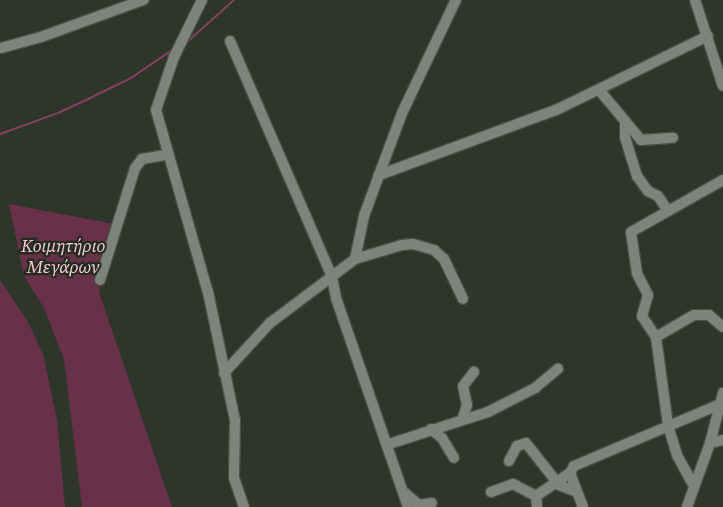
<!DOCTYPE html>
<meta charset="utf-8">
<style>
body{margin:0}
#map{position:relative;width:723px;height:507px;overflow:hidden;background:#2d3629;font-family:"Source Serif 4",serif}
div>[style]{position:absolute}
.green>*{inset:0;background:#67314a}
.stream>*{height:2px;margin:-1px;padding:0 1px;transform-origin:1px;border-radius:1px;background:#884062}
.roads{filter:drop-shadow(1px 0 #4a5246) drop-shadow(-1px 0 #4a5246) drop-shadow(0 1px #4a5246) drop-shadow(0 -1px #4a5246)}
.minor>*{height:10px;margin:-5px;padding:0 5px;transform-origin:5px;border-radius:5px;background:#7e837c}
span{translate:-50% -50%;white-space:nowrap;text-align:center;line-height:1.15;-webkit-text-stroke:4.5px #232c1f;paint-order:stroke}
.park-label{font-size:18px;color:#f7cbdc;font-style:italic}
</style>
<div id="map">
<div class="green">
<i style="clip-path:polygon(9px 204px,114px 224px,99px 292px,172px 507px,82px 507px,64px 360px,44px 308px,24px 276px)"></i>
<i style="clip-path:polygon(0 280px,28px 322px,43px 354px,57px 420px,65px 507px,0 507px)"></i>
</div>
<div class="stream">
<i style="left:187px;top:42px;width:63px;rotate:-41.8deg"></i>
<i style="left:0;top:134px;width:62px;rotate:-19.9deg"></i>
<i style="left:58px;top:113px;width:40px;rotate:-25deg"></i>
<i style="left:94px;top:96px;width:41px;rotate:-25.9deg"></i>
<i style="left:131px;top:78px;width:50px;rotate:-34.3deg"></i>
</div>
<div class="roads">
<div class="minor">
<i style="left:202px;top:0;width:64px;rotate:116.2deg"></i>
<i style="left:174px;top:57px;width:56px;rotate:108.8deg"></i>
<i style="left:156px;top:110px;width:189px;rotate:74.1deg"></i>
<i style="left:208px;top:292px;width:131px;rotate:78.1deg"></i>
<i style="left:235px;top:420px;width:58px;rotate:91deg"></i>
<i style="left:234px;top:478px;width:31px;rotate:71deg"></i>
<i style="left:695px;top:0;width:90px;rotate:72deg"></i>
<i style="left:230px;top:41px;width:257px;rotate:66.6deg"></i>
<i style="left:332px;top:277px;width:21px;rotate:79deg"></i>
<i style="left:336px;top:298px;width:221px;rotate:71deg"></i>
<i style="left:1px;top:48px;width:41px;rotate:-15.4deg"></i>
<i style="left:41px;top:37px;width:109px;rotate:-19.9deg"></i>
<i style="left:600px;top:91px;width:64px;rotate:50.1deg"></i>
<i style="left:641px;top:140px;width:32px;rotate:-4deg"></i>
<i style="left:625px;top:121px;width:16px;rotate:90deg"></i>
<i style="left:625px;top:137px;width:41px;rotate:72.9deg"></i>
<i style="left:637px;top:176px;width:19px;rotate:54deg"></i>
<i style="left:648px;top:191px;width:11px;rotate:27deg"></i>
<i style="left:658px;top:196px;width:18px;rotate:56deg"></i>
<i style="left:379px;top:175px;width:66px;rotate:-69.6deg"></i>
<i style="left:402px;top:113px;width:125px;rotate:-64.5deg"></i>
<i style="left:355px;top:259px;width:49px;rotate:-16.6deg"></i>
<i style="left:402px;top:245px;width:11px;rotate:-5deg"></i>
<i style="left:413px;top:244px;width:22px;rotate:16deg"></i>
<i style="left:434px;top:250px;width:13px;rotate:42deg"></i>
<i style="left:444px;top:259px;width:44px;rotate:64.6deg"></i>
<i style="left:100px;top:280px;width:117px;rotate:-72.6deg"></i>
<i style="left:135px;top:168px;width:11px;rotate:-52deg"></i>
<i style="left:142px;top:159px;width:27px;rotate:-10deg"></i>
<i style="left:656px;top:337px;width:25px;rotate:-124deg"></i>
<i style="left:642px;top:316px;width:22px;rotate:-74deg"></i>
<i style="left:648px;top:295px;width:25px;rotate:-117deg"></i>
<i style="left:637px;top:273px;width:41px;rotate:-98.3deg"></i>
<i style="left:631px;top:232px;width:106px;rotate:-29.5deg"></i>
<i style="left:224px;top:373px;width:68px;rotate:-47.4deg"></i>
<i style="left:270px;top:323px;width:106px;rotate:-37deg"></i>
<i style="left:355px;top:259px;width:44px;rotate:-78.2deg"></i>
<i style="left:364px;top:216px;width:44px;rotate:-69.9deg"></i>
<i style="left:379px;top:175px;width:189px;rotate:-20.2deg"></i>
<i style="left:556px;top:110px;width:169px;rotate:-26deg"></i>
<i style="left:463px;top:418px;width:14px;rotate:-73deg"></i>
<i style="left:467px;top:405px;width:19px;rotate:-102deg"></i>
<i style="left:463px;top:386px;width:18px;rotate:-52deg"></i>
<i style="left:431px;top:429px;width:14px;rotate:39deg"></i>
<i style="left:442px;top:438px;width:23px;rotate:59deg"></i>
<i style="left:710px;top:443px;width:13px;rotate:-13deg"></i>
<i style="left:389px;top:444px;width:104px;rotate:-17.9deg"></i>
<i style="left:488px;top:412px;width:53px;rotate:-27.1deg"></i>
<i style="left:535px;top:388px;width:30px;rotate:-40deg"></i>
<i style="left:509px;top:461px;width:17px;rotate:-62deg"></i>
<i style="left:517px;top:446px;width:9px;rotate:-18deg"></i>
<i style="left:526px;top:443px;width:53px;rotate:51.8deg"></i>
<i style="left:559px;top:485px;width:19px;rotate:21deg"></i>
<i style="left:694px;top:486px;width:35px;rotate:-119deg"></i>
<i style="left:677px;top:455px;width:31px;rotate:-107deg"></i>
<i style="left:668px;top:425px;width:89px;rotate:-97.8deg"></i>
<i style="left:656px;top:337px;width:44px;rotate:-30.1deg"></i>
<i style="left:694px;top:315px;width:15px"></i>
<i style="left:709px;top:315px;width:18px;rotate:41deg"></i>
<i style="left:491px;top:492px;width:23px;rotate:-20deg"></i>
<i style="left:513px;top:484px;width:26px;rotate:28deg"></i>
<i style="left:405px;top:493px;width:18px;rotate:41deg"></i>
<i style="left:419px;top:505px;width:13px;rotate:-9deg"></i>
<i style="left:537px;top:507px;width:11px;rotate:-95deg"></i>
<i style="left:536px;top:496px;width:41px;rotate:-34.1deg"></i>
<i style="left:583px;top:507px;width:36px;rotate:-111deg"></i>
<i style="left:570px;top:473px;width:8px;rotate:-60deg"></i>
<i style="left:574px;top:466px;width:162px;rotate:-22.9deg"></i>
<i style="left:687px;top:507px;width:68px;rotate:-70.2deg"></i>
<i style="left:710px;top:443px;width:52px;rotate:-75.4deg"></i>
</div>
</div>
<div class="park-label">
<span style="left:63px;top:257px">Κοιμητήριο<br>Μεγάρων</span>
</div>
</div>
